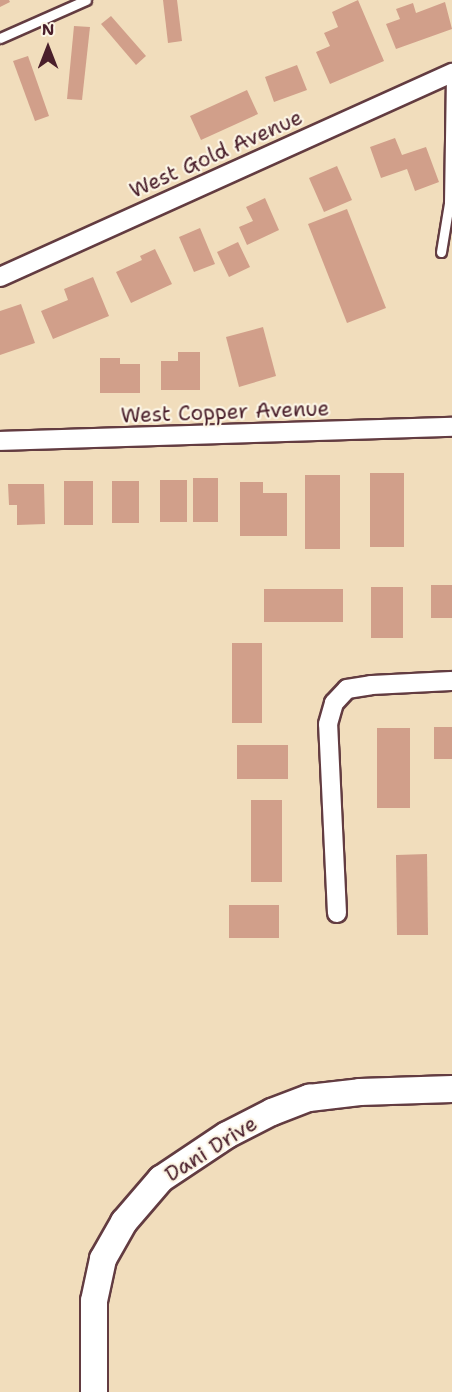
<!DOCTYPE html>
<style>
body{margin:0}
#map{position:relative;width:452px;height:1392px;overflow:hidden;background:#f1ddbc;font-family:"Shantell Sans",sans-serif}
div>[style]{position:absolute}
.building>*{inset:0;background:#d19f8a}
.roads{filter:drop-shadow(2px 0 #633c41) drop-shadow(-2px 0 #633c41) drop-shadow(0 2px #633c41) drop-shadow(0 -2px #633c41)}
.lane>*{height:9px;margin:-4.5px;padding:0 4.5px;transform-origin:4.5px;border-radius:4.5px;background:#fff}
.street>*{height:18px;margin:-9px;padding:0 9px;transform-origin:9px;border-radius:9px;background:#fff}
.secondary>*{height:26px;margin:-13px;padding:0 13px;transform-origin:13px;border-radius:13px;background:#fff}
span{translate:-50% -50%;white-space:nowrap;text-align:center;line-height:1.15;-webkit-text-stroke:4.5px #fcf5e5;paint-order:stroke}
.street-label{font-size:21px;color:#4a1f2b}
.north{position:absolute;left:18px;top:18px;width:60px;height:60px;-webkit-text-stroke:4px #fcf5e5;paint-order:stroke;rotate:0deg;font-size:16px;font-weight:700;line-height:24px;text-align:center;color:#4a1f2b}
.north::after{content:'';display:block;margin:auto;width:21px;height:27px;background:#4a1f2b;clip-path:polygon(50% 0,100% 100%,50% 72%,0 100%)}
</style>
<div id="map">
<div class="building">
<i style="clip-path:polygon(0 0,9px 0,10px 2px,0 7px)"></i>
<i style="clip-path:polygon(163px 0,177px 0,182px 41px,168px 43px)"></i>
<i style="clip-path:polygon(358px 0,384px 61px,330px 84px,316px 52px,330px 46px,324px 33px,338px 27px,332px 12px)"></i>
<i style="clip-path:polygon(445px 2px,452px 29px,396px 49px,386px 24px,400px 19px,396px 9px,413px 3px,416px 13px)"></i>
<i style="clip-path:polygon(111px 16px,146px 56px,136px 65px,101px 24px)"></i>
<i style="clip-path:polygon(74px 26px,90px 27px,82px 100px,67px 99px)"></i>
<i style="clip-path:polygon(28px 56px,49px 116px,35px 121px,13px 61px)"></i>
<i style="clip-path:polygon(297px 65px,307px 90px,274px 102px,265px 77px)"></i>
<i style="clip-path:polygon(247px 90px,258px 114px,201px 140px,190px 116px)"></i>
<i style="clip-path:polygon(395px 138px,402px 155px,426px 147px,439px 182px,415px 191px,407px 169px,381px 178px,370px 147px)"></i>
<i style="clip-path:polygon(337px 166px,352px 200px,324px 212px,309px 178px)"></i>
<i style="clip-path:polygon(265px 198px,279px 230px,247px 245px,239px 227px,253px 221px,246px 207px)"></i>
<i style="clip-path:polygon(347px 209px,386px 308px,347px 323px,308px 224px)"></i>
<i style="clip-path:polygon(200px 228px,215px 264px,194px 272px,179px 237px)"></i>
<i style="clip-path:polygon(238px 242px,250px 267px,229px 277px,217px 252px)"></i>
<i style="clip-path:polygon(155px 249px,172px 284px,131px 303px,116px 272px,142px 260px,140px 256px)"></i>
<i style="clip-path:polygon(93px 277px,109px 316px,53px 339px,41px 311px,68px 300px,64px 289px)"></i>
<i style="clip-path:polygon(21px 304px,35px 343px,0 355px,0 311px)"></i>
<i style="clip-path:polygon(263px 327px,276px 376px,239px 387px,226px 337px)"></i>
<i style="clip-path:polygon(178px 352px,200px 352px,200px 390px,161px 390px,161px 361px,178px 361px)"></i>
<i style="clip-path:polygon(100px 358px,120px 358px,120px 364px,140px 364px,140px 393px,100px 393px)"></i>
<i style="clip-path:polygon(370px 473px,404px 473px,404px 547px,370px 547px)"></i>
<i style="clip-path:polygon(305px 475px,340px 475px,340px 549px,305px 549px)"></i>
<i style="clip-path:polygon(193px 478px,218px 478px,218px 522px,193px 522px)"></i>
<i style="clip-path:polygon(160px 480px,187px 480px,187px 522px,160px 522px)"></i>
<i style="clip-path:polygon(64px 481px,93px 481px,93px 525px,64px 525px)"></i>
<i style="clip-path:polygon(112px 481px,139px 481px,139px 523px,112px 523px)"></i>
<i style="clip-path:polygon(240px 482px,263px 482px,263px 493px,287px 493px,287px 536px,240px 536px)"></i>
<i style="clip-path:polygon(8px 484px,44px 484px,45px 524px,17px 525px,17px 505px,9px 505px)"></i>
<i style="clip-path:polygon(431px 585px,452px 585px,452px 618px,431px 618px)"></i>
<i style="clip-path:polygon(371px 587px,403px 587px,403px 638px,371px 638px)"></i>
<i style="clip-path:polygon(264px 589px,343px 589px,343px 622px,264px 622px)"></i>
<i style="clip-path:polygon(232px 643px,262px 643px,262px 723px,232px 723px)"></i>
<i style="clip-path:polygon(434px 727px,452px 727px,452px 759px,434px 759px)"></i>
<i style="clip-path:polygon(377px 728px,410px 728px,410px 808px,377px 808px)"></i>
<i style="clip-path:polygon(237px 745px,288px 745px,288px 779px,237px 779px)"></i>
<i style="clip-path:polygon(251px 800px,282px 800px,282px 882px,251px 882px)"></i>
<i style="clip-path:polygon(427px 854px,428px 935px,397px 935px,396px 855px)"></i>
<i style="clip-path:polygon(229px 905px,279px 905px,279px 938px,229px 938px)"></i>
</div>
<div class="roads">
<div class="lane">
<i style="left:0;top:38px;width:94px;rotate:-23.8deg"></i>
<i style="left:441px;top:252px;width:50px;rotate:-80.7deg"></i>
<i style="left:449px;top:203px;width:130px;rotate:-89.1deg"></i>
</div>
<div class="street">
<i style="left:0;top:277px;width:496px;rotate:-24.3deg"></i>
<i style="left:0;top:441px;width:452px;rotate:-1.8deg"></i>
<i style="left:337px;top:913px;width:189px;rotate:-92.7deg"></i>
<i style="left:328px;top:724px;width:22px;rotate:-74deg"></i>
<i style="left:334px;top:703px;width:19px;rotate:-47deg"></i>
<i style="left:347px;top:689px;width:24px;rotate:-9deg"></i>
<i style="left:371px;top:685px;width:81px;rotate:-2.8deg"></i>
</div>
<div class="secondary">
<i style="left:94px;top:1392px;width:91px;rotate:-90deg"></i>
<i style="left:94px;top:1301px;width:43px;rotate:-77.9deg"></i>
<i style="left:103px;top:1259px;width:43px;rotate:-60.4deg"></i>
<i style="left:124px;top:1222px;width:57px;rotate:-49.3deg"></i>
<i style="left:161px;top:1179px;width:79px;rotate:-33.7deg"></i>
<i style="left:227px;top:1135px;width:51px;rotate:-27.1deg"></i>
<i style="left:272px;top:1112px;width:40px;rotate:-21deg"></i>
<i style="left:309px;top:1098px;width:51px;rotate:-6.7deg"></i>
<i style="left:360px;top:1092px;width:92px;rotate:-1.9deg"></i>
</div>
</div>
<div class="street-label">
<span style="left:216px;top:154px;rotate:-24deg">West Gold Avenue</span>
<span style="left:225px;top:412px;rotate:-2deg">West Copper Avenue</span>
<span style="left:211px;top:1149px;rotate:-32deg">Dani Drive</span>
</div>
<div class="north">N</div>
</div>
